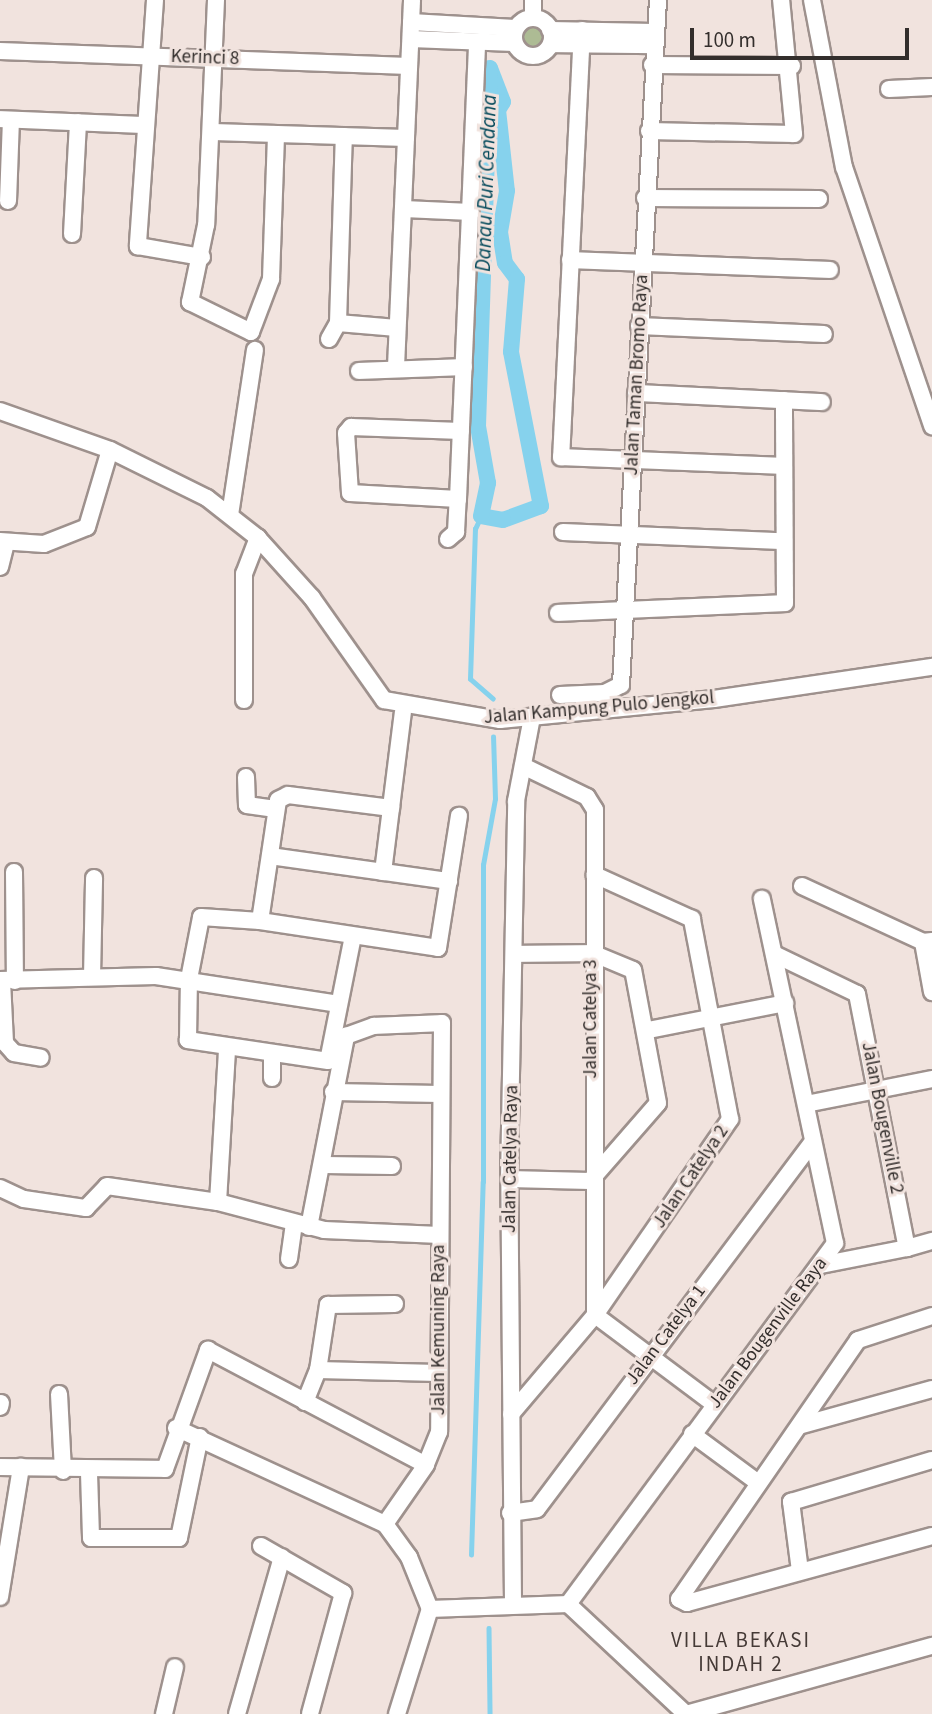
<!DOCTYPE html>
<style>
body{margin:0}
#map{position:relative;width:932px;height:1714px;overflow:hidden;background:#f1e3de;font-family:"Source Sans 3",sans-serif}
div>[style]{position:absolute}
.green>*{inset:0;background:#adbb94}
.stream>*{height:4.5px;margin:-2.25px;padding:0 2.25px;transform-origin:2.25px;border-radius:2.25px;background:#86d2ed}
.canal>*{height:16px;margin:-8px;padding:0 8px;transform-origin:8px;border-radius:8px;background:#86d2ed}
.roads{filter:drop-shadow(2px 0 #9e918d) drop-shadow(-2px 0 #9e918d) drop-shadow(0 2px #9e918d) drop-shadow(0 -2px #9e918d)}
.minor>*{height:16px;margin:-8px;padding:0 8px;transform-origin:8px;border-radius:8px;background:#fff}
.minor>.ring{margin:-8px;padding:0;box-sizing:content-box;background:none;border:16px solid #fff;border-radius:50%}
span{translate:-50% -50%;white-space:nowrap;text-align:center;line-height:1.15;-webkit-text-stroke:6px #f1e3de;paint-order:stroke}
.street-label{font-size:19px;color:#332e2c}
.water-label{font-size:21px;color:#004759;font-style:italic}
.neighbourhood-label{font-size:21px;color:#453a36;letter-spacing:2px}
.scale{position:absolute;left:690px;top:28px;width:219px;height:32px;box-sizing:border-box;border:4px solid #332e2c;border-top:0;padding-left:9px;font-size:21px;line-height:24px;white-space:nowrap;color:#332e2c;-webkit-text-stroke:5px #f1e3de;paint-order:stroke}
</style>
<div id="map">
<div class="green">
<i style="clip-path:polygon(527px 19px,547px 25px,548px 49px,538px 56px,411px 39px,411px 22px,518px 24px)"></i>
</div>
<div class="stream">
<i style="left:493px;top:699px;width:30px;rotate:-139deg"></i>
<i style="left:470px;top:679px;width:150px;rotate:-88.1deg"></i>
<i style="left:475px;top:529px;width:14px;rotate:-65deg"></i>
<i style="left:481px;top:516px;width:22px;rotate:10deg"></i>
<i style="left:503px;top:520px;width:20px;rotate:-20deg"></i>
<i style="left:471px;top:1555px;width:373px;rotate:-88.2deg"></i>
<i style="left:483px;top:1182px;width:317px;rotate:-90deg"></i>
<i style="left:483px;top:865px;width:67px;rotate:-79.7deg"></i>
<i style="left:495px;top:799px;width:62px;rotate:-91.8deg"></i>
<i style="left:489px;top:1628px;width:86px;rotate:89.3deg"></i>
</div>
<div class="canal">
<i style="left:490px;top:68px;width:36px;rotate:69deg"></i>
<i style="left:503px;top:102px;width:9px;rotate:122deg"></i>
<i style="left:498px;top:110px;width:81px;rotate:83.7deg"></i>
<i style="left:507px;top:191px;width:42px;rotate:99.7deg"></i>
<i style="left:500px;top:232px;width:31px;rotate:81deg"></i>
<i style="left:505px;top:263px;width:20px;rotate:53deg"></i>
<i style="left:517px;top:279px;width:73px;rotate:94.7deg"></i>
<i style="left:511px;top:352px;width:157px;rotate:79deg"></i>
<i style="left:541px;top:506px;width:40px;rotate:159.8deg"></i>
<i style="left:503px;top:520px;width:22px;rotate:-170deg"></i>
<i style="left:481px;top:516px;width:34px;rotate:-78deg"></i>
<i style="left:488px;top:483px;width:58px;rotate:-100deg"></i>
<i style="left:478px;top:426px;width:358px;rotate:-88.1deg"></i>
</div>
<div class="roads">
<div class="minor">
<i style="left:155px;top:0;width:247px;rotate:94deg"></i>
<i style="left:138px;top:246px;width:65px;rotate:9.8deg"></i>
<i style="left:216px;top:0;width:225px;rotate:92.5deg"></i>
<i style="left:206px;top:225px;width:79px;rotate:101.7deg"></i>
<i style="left:190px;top:302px;width:68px;rotate:26.2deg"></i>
<i style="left:251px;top:332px;width:57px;rotate:-69.3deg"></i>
<i style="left:271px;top:279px;width:145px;rotate:-88deg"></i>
<i style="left:812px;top:0;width:170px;rotate:79.2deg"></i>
<i style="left:844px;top:167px;width:274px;rotate:71.2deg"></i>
<i class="ring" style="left:514px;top:18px;width:22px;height:22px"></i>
<i style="left:533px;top:18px;width:18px;rotate:-90deg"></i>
<i style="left:411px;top:22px;width:104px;rotate:3.3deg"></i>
<i style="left:550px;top:30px;width:104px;rotate:1.1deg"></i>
<i style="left:582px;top:30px;width:428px;rotate:92.8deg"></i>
<i style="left:561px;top:457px;width:223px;rotate:2.3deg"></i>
<i style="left:411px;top:39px;width:103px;rotate:2.2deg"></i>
<i style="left:551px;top:44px;width:101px;rotate:0.6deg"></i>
<i style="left:0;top:51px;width:409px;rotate:2.1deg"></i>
<i style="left:652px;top:65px;width:140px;rotate:0.4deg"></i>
<i style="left:889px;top:89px;width:43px;rotate:-2.7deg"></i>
<i style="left:0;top:119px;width:141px;rotate:2.4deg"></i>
<i style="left:649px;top:131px;width:145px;rotate:1.2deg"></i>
<i style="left:794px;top:134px;width:135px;rotate:-95.5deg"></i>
<i style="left:213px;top:132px;width:193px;rotate:1.8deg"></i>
<i style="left:645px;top:198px;width:174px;rotate:0.3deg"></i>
<i style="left:8px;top:201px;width:81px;rotate:-87.9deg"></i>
<i style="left:404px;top:209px;width:67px;rotate:2.6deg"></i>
<i style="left:72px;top:234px;width:112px;rotate:-86.9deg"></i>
<i style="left:570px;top:260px;width:260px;rotate:2.2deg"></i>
<i style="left:338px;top:323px;width:59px;rotate:4.8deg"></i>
<i style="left:639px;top:326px;width:185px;rotate:2.5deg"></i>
<i style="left:329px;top:339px;width:18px;rotate:-61deg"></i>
<i style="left:338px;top:323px;width:187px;rotate:-88.2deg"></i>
<i style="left:396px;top:367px;width:367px;rotate:-87.5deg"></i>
<i style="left:359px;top:371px;width:105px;rotate:-2.2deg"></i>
<i style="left:636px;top:393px;width:186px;rotate:2.8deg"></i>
<i style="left:0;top:411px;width:117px;rotate:19.5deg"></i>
<i style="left:110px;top:450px;width:108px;rotate:26.3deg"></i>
<i style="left:207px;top:498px;width:65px;rotate:38.1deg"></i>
<i style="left:258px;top:538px;width:81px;rotate:48deg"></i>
<i style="left:312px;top:598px;width:125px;rotate:54.8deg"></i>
<i style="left:384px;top:700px;width:118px;rotate:9.8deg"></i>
<i style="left:500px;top:720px;width:215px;rotate:-5.6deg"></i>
<i style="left:714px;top:699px;width:220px;rotate:-8.4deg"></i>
<i style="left:458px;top:499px;width:108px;rotate:-176.8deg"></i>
<i style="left:350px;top:493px;width:60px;rotate:-93.8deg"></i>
<i style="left:346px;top:433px;width:8px;rotate:-50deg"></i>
<i style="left:351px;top:427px;width:110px;rotate:2.1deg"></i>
<i style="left:230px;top:515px;width:167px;rotate:-81.4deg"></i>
<i style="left:563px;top:532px;width:218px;rotate:2.4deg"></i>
<i style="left:448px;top:539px;width:11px;rotate:-41deg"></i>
<i style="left:456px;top:532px;width:33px;rotate:-87deg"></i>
<i style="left:458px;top:499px;width:457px;rotate:-87.6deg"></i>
<i style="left:0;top:541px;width:44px;rotate:3.9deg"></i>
<i style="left:44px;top:544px;width:46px;rotate:-21.6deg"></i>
<i style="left:87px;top:527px;width:80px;rotate:-73.4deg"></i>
<i style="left:0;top:567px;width:25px;rotate:-76deg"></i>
<i style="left:558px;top:613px;width:227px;rotate:-2.5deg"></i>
<i style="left:785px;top:603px;width:203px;rotate:-90.3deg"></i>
<i style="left:560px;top:695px;width:45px;rotate:-2.5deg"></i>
<i style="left:605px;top:693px;width:18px;rotate:-27deg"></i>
<i style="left:621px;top:685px;width:686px;rotate:-86.91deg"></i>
<i style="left:244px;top:700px;width:126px;rotate:-90deg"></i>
<i style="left:244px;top:574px;width:39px;rotate:-69deg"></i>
<i style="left:523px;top:766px;width:71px;rotate:25.8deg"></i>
<i style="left:587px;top:797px;width:15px;rotate:58deg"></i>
<i style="left:595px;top:810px;width:505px;rotate:90deg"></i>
<i style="left:595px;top:1315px;width:149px;rotate:36.8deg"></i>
<i style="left:246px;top:777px;width:28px;rotate:88deg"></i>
<i style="left:247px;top:805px;width:27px;rotate:8deg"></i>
<i style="left:270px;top:856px;width:181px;rotate:8deg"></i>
<i style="left:14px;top:872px;width:109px;rotate:89.5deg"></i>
<i style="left:383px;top:872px;width:161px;rotate:-82.9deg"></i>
<i style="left:802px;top:886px;width:133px;rotate:24.8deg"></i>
<i style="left:923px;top:942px;width:9px;rotate:-6deg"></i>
<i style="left:260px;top:921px;width:180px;rotate:8.6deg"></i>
<i style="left:438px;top:948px;width:134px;rotate:-81deg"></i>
<i style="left:353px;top:936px;width:127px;rotate:101.3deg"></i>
<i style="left:328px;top:1061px;width:142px;rotate:-171.5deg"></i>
<i style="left:188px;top:1040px;width:61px;rotate:-89.1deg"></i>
<i style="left:189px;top:979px;width:63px;rotate:-79deg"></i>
<i style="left:201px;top:917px;width:59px;rotate:3.9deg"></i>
<i style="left:260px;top:921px;width:122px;rotate:-81.5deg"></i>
<i style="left:278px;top:800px;width:11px;rotate:-27deg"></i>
<i style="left:288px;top:795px;width:104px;rotate:7.2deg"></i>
<i style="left:923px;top:942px;width:51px;rotate:79.8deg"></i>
<i style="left:774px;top:954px;width:92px;rotate:25.7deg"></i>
<i style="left:857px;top:994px;width:259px;rotate:78.9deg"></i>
<i style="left:907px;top:1248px;width:89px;rotate:168.9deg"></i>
<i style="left:92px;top:977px;width:99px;rotate:-88.8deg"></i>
<i style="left:0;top:980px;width:156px;rotate:-1.5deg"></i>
<i style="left:156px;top:976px;width:185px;rotate:8.7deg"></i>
<i style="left:2px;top:981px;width:62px;rotate:87.2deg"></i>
<i style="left:5px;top:1043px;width:13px;rotate:48deg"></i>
<i style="left:14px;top:1053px;width:27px;rotate:10deg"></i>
<i style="left:648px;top:1030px;width:140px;rotate:-11.1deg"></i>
<i style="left:272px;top:1078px;width:22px;rotate:-90deg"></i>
<i style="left:333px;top:1092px;width:107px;rotate:1.1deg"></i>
<i style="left:806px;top:1104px;width:128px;rotate:-11.2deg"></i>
<i style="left:325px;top:1165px;width:67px;rotate:0.9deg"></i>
<i style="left:509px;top:1179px;width:81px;rotate:1.4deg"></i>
<i style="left:590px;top:1181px;width:103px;rotate:-48.9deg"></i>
<i style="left:658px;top:1103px;width:135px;rotate:-100.6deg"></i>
<i style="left:633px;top:970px;width:44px;rotate:-157.5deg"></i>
<i style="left:592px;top:953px;width:78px;rotate:179.3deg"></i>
<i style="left:0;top:1188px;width:26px;rotate:25deg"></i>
<i style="left:24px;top:1199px;width:63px;rotate:8.3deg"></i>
<i style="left:86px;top:1208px;width:30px;rotate:-46deg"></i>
<i style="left:107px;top:1186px;width:112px;rotate:8.2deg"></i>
<i style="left:218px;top:1202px;width:110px;rotate:14.8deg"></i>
<i style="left:324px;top:1230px;width:116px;rotate:2.5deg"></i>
<i style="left:218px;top:1202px;width:152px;rotate:-86.6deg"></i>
<i style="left:309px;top:1227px;width:195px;rotate:-79deg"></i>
<i style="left:346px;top:1036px;width:30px;rotate:-20deg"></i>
<i style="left:374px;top:1026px;width:68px;rotate:-2.5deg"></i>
<i style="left:442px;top:1023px;width:409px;rotate:90.4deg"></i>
<i style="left:439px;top:1432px;width:35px;rotate:112deg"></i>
<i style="left:426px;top:1465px;width:72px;rotate:124.8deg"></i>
<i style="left:385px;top:1524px;width:41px;rotate:54deg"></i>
<i style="left:409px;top:1557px;width:56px;rotate:68deg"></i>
<i style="left:907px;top:1248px;width:26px;rotate:-16deg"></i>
<i style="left:289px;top:1259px;width:35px;rotate:-82deg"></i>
<i style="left:932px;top:1316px;width:78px;rotate:162deg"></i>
<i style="left:858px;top:1340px;width:315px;rotate:124.6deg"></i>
<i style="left:679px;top:1599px;width:9px;rotate:27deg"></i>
<i style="left:687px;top:1603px;width:254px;rotate:-15.3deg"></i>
<i style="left:318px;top:1370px;width:120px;rotate:1.4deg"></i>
<i style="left:59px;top:1394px;width:77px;rotate:87deg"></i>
<i style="left:305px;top:1402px;width:35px;rotate:-68deg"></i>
<i style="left:318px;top:1370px;width:66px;rotate:-81.3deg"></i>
<i style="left:328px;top:1305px;width:67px;rotate:-0.9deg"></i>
<i style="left:0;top:1407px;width:4px;rotate:-76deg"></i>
<i style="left:511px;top:1414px;width:130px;rotate:-49.7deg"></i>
<i style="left:595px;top:1315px;width:238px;rotate:-55.4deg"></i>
<i style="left:730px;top:1119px;width:204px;rotate:-100.8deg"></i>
<i style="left:692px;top:919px;width:107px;rotate:-155.6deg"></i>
<i style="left:802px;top:1425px;width:135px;rotate:-15.5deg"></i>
<i style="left:176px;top:1428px;width:230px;rotate:24.7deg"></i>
<i style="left:692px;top:1434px;width:81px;rotate:36.4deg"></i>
<i style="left:0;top:1467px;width:165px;rotate:0.7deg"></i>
<i style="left:165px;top:1469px;width:127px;rotate:-70.1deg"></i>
<i style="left:208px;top:1350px;width:246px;rotate:27.8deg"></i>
<i style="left:89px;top:1473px;width:65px;rotate:88.2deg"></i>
<i style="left:91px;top:1538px;width:88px"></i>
<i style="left:179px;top:1538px;width:103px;rotate:-78.3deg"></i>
<i style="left:510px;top:1513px;width:27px;rotate:-8deg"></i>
<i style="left:537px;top:1509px;width:460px;rotate:-53.1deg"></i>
<i style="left:261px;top:1546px;width:95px;rotate:29.8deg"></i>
<i style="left:343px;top:1593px;width:125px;rotate:105.3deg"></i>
<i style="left:800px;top:1571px;width:70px;rotate:-97.4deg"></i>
<i style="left:791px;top:1502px;width:147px;rotate:-16.6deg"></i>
<i style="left:0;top:1597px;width:132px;rotate:-80.8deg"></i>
<i style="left:513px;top:1602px;width:423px;rotate:-90.5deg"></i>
<i style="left:509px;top:1179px;width:378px;rotate:-88.9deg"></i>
<i style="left:516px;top:801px;width:86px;rotate:-79.2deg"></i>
<i style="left:568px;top:1604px;width:449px;rotate:-53.5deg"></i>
<i style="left:835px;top:1243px;width:352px;rotate:-102deg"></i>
<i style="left:430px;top:1609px;width:138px;rotate:-2.1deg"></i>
<i style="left:568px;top:1604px;width:161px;rotate:43deg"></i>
<i style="left:164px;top:1714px;width:48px;rotate:-76.8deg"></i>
<i style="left:237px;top:1714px;width:163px;rotate:-74deg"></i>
<i style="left:397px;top:1714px;width:110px;rotate:-72.6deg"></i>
<i style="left:686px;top:1714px;width:255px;rotate:-15.5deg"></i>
</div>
</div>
<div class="street-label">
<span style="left:205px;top:58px;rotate:2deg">Kerinci 8</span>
<span style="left:637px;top:375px;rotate:-87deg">Jalan Taman Bromo Raya</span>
<span style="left:599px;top:708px;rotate:-5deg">Jalan Kampung Pulo Jengkol</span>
<span style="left:591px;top:1019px;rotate:-90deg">Jalan Catelya 3</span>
<span style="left:882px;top:1118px;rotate:79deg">Jalan Bougenville 2</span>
<span style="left:511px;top:1159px;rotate:-89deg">Jalan Catelya Raya</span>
<span style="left:691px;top:1177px;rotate:-56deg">Jalan Catelya 2</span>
<span style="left:439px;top:1330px;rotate:-90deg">Jalan Kemuning Raya</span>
<span style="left:768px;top:1333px;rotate:-53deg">Jalan Bougenville Raya</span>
<span style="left:666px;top:1335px;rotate:-53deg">Jalan Catelya 1</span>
</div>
<div class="water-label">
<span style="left:486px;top:183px;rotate:-88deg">Danau Puri Cendana</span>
</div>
<div class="neighbourhood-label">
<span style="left:741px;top:1652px">VILLA BEKASI<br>INDAH 2</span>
</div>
<div class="scale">100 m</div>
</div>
